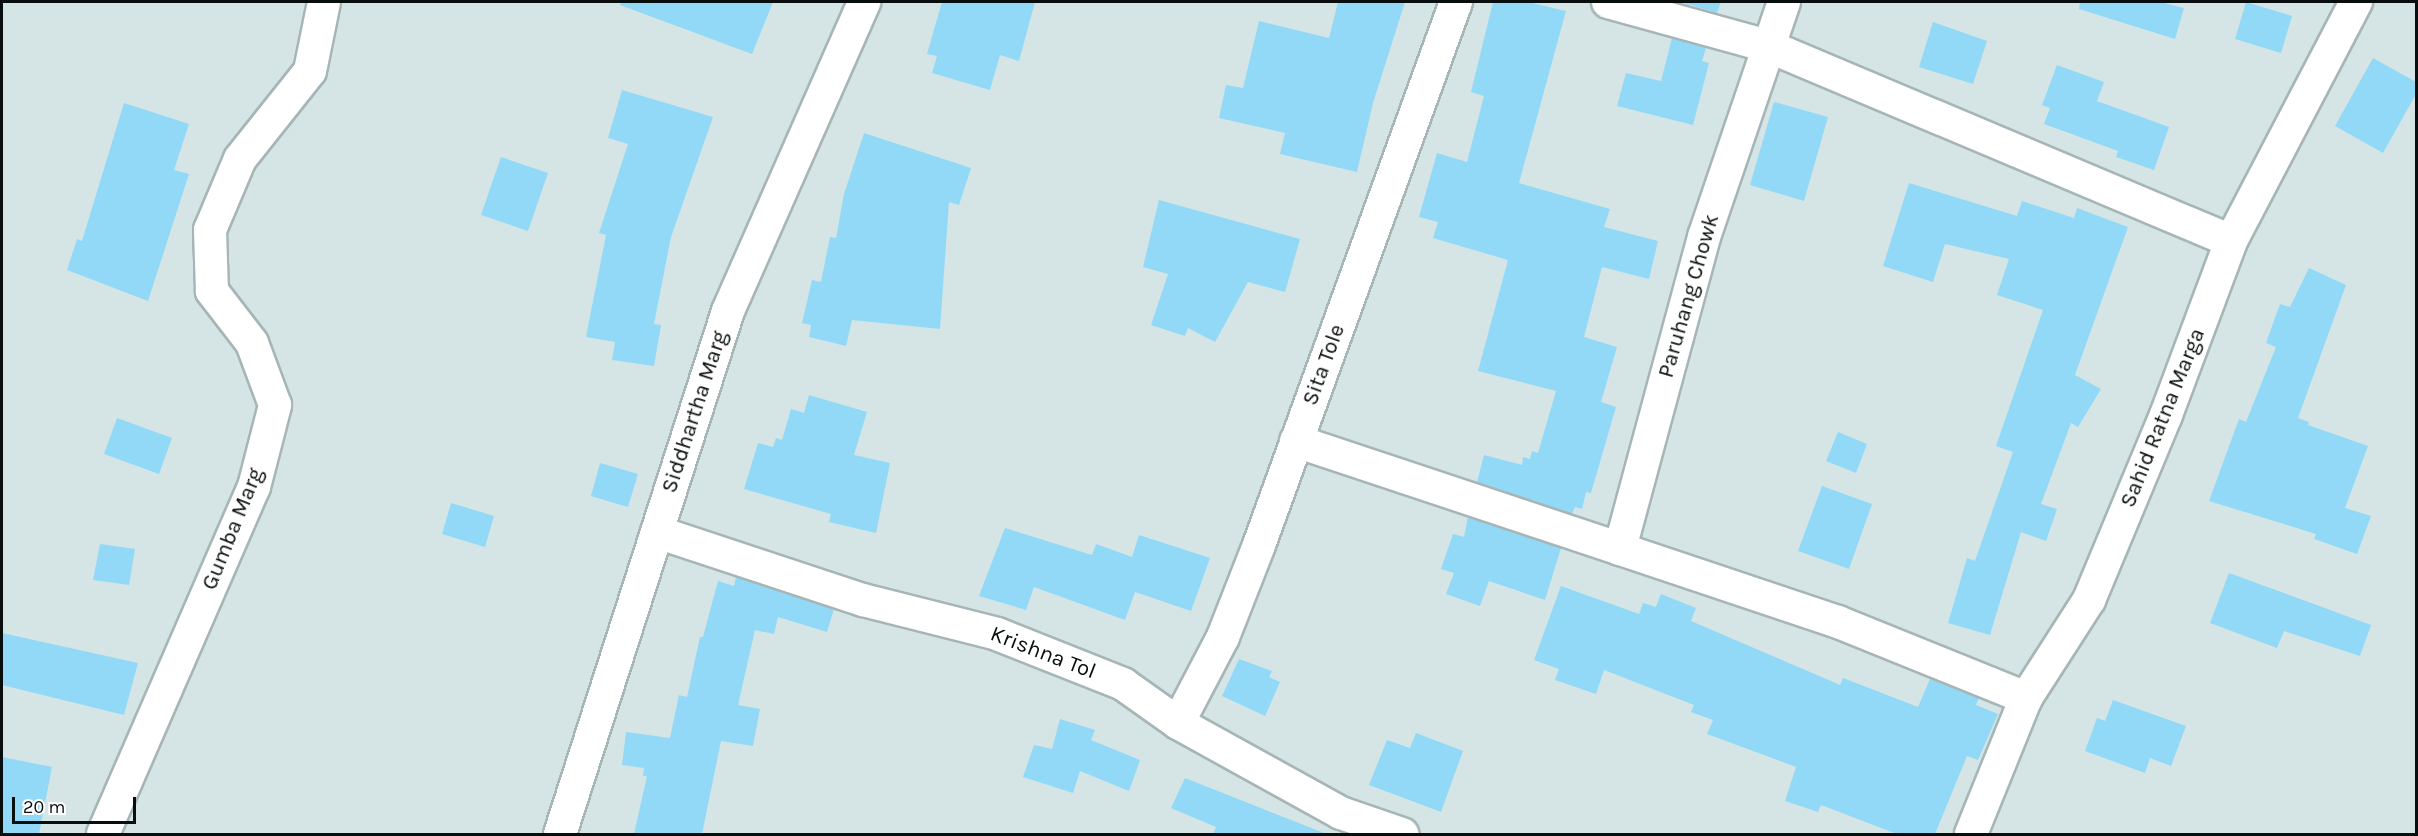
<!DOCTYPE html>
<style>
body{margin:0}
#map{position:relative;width:2418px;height:836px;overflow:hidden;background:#d5e5e6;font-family:Karla,sans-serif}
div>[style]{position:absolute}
.building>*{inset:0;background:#91d9f6}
.roads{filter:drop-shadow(2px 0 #a6b5b6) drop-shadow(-2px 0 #a6b5b6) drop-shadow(0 2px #a6b5b6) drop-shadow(0 -2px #a6b5b6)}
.street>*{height:32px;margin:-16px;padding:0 16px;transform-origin:16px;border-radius:16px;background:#fff}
span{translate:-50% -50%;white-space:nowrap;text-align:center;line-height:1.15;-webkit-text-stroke:4.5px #fff;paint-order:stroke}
.street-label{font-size:22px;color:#080d0d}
.frame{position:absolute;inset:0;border:3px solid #080d0d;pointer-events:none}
.scale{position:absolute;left:12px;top:797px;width:124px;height:27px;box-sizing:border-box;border:3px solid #080d0d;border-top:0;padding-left:8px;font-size:18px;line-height:21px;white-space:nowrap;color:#080d0d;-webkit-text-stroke:4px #fff;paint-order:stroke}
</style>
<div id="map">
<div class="building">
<i style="clip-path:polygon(621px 2px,773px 2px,752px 54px,620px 5px)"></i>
<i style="clip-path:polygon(942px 2px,1035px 2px,1019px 61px,1000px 55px,990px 90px,932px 73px,937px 56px,927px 54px)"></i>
<i style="clip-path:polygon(1338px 2px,1405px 2px,1373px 103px,1357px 172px,1280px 154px,1285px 133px,1219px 118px,1226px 85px,1243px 88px,1259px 21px,1329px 38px)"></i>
<i style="clip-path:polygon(1493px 2px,1528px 2px,1566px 11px,1519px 183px,1610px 209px,1604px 227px,1658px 241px,1649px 279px,1602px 267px,1584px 337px,1617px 347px,1601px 402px,1616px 407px,1591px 493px,1586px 492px,1582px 509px,1575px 507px,1572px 514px,1477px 482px,1484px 455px,1522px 465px,1523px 457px,1530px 459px,1532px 451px,1538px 453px,1556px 391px,1478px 371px,1508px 260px,1433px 238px,1438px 222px,1419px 217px,1437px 153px,1467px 162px,1484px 96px,1471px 92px)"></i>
<i style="clip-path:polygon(1681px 2px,1721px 2px,1717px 13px)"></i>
<i style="clip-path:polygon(2080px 2px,2160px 2px,2184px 8px,2175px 39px,2079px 9px)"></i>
<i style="clip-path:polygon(2246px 2px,2292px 16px,2281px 53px,2235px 39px)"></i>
<i style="clip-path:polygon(1933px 22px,1987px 41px,1973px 84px,1919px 67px)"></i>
<i style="clip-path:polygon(1672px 38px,1706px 48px,1702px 61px,1709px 63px,1693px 125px,1617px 106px,1626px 73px,1661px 81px)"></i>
<i style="clip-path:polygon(2373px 58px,2416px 82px,2416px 94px,2383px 153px,2335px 126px)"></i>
<i style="clip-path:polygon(2057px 65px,2104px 82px,2097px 101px,2169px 127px,2154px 170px,2116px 157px,2118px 151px,2044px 124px,2050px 108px,2042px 105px)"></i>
<i style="clip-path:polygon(622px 90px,713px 117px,671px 237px,654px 324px,661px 325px,654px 366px,612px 360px,615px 342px,586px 337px,606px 235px,599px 233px,628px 144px,608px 138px)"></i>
<i style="clip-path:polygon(1774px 102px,1828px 117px,1804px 201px,1750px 185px)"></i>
<i style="clip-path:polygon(124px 103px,189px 124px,174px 170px,189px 174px,148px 301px,67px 270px,77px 239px,82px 241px)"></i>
<i style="clip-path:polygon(864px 133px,971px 168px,959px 205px,949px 202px,940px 329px,852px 320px,846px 346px,809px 337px,811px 325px,802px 323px,812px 280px,821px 282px,830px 237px,836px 238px,844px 194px)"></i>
<i style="clip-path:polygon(501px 157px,548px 173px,528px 231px,481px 215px)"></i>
<i style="clip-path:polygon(1909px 183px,2017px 216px,2022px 201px,2074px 218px,2077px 208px,2128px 227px,2075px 375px,2101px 389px,2078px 427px,2071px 423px,2041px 504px,2057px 509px,2046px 541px,2021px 532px,1990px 635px,1948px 623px,1967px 558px,1975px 561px,2013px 452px,1996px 446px,2043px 310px,1997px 295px,2009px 259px,1945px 244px,1933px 282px,1883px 266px)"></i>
<i style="clip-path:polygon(1159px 200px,1300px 239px,1285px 292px,1248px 282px,1215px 342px,1188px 328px,1185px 336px,1151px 325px,1168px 274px,1143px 267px)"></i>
<i style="clip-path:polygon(2309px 268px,2346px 285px,2298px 418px,2309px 422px,2308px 425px,2368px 446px,2345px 508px,2371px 516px,2357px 554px,2314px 539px,2316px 534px,2209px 501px,2239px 419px,2246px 422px,2276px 347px,2266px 343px,2280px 304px,2290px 307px)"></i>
<i style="clip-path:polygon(809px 395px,867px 412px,854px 455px,890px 463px,876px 533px,829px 522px,831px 514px,744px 489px,758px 443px,773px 447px,776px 438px,782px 440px,791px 409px,804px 413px)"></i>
<i style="clip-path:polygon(117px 418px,172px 438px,159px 474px,104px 454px)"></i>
<i style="clip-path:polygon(1838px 432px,1867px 444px,1856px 473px,1826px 461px)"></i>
<i style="clip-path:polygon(600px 463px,638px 474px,628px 507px,591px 496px)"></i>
<i style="clip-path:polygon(1822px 486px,1872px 504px,1849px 569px,1798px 551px)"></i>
<i style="clip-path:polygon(451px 503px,494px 516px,485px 547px,442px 534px)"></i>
<i style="clip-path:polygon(1468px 517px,1561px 548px,1545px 600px,1489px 581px,1480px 606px,1446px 594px,1454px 573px,1441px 569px,1453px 534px,1464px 537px)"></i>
<i style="clip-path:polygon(1005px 528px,1092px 555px,1096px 544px,1132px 557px,1139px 535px,1210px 558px,1191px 611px,1135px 592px,1125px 620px,1034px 587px,1026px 610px,979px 596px)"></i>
<i style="clip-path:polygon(100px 544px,135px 549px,129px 585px,93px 580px)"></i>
<i style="clip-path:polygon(2229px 573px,2371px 625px,2360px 656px,2284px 631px,2277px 648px,2210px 623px)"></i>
<i style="clip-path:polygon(736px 577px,834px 609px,827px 632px,778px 617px,774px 634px,755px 630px,738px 705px,760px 709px,753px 746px,721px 741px,702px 834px,634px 834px,647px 776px,643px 776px,644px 768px,622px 765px,626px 732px,670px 738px,679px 695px,687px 697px,700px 637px,703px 637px,718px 581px,734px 586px)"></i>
<i style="clip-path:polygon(1561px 586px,1639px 614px,1643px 603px,1656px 607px,1661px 594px,1696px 608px,1691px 621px,1840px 685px,1843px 678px,1918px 707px,1930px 679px,1979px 698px,1976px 705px,1998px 714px,1978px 760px,1967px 756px,1935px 834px,1897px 834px,1821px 805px,1818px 812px,1785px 801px,1796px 767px,1707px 734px,1713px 720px,1691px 712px,1694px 705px,1604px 670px,1596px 694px,1555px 680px,1559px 669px,1534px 660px)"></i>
<i style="clip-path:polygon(2px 633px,138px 663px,124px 715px,2px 685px)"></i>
<i style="clip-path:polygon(1239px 659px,1272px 671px,1269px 677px,1280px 682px,1265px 716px,1222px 696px)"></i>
<i style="clip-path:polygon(2113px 700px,2186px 726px,2171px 766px,2150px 758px,2145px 773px,2085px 751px,2097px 718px,2105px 721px)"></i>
<i style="clip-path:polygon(1060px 719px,1095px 730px,1091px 740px,1140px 760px,1129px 791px,1080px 771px,1073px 793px,1023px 777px,1034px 745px,1052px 749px)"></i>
<i style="clip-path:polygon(1416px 733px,1463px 751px,1441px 812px,1369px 785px,1387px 740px,1410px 748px)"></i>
<i style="clip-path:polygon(2px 757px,52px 767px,39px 834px,2px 834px)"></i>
<i style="clip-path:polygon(1185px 778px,1324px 833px,1324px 834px,1213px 834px,1216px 827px,1171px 808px)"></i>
</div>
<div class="roads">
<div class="street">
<i style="left:1608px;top:2px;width:166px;rotate:15.4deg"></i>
<i style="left:1768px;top:46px;width:502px;rotate:22.84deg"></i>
<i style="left:1784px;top:2px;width:248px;rotate:108.8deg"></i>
<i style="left:1704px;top:237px;width:323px;rotate:105.1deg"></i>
<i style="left:1620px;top:549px;width:230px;rotate:18.5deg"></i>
<i style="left:1838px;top:622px;width:203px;rotate:22deg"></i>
<i style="left:1296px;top:441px;width:342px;rotate:18.4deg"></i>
<i style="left:657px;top:532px;width:217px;rotate:18.3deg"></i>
<i style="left:863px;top:600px;width:138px;rotate:14.2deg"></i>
<i style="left:997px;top:634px;width:136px;rotate:21.6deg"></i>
<i style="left:1123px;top:684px;width:67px;rotate:35.3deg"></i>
<i style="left:1178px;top:723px;width:186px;rotate:28.9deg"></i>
<i style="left:1341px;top:813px;width:65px;rotate:19deg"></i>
<i style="left:1178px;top:723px;width:97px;rotate:-62.4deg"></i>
<i style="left:1223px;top:637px;width:99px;rotate:-68.6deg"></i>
<i style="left:1259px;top:545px;width:578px;rotate:-70.06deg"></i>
<i style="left:103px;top:834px;width:378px;rotate:-66.5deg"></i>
<i style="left:254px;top:487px;width:85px;rotate:-75.6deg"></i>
<i style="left:275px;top:405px;width:66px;rotate:-110.4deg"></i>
<i style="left:252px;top:343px;width:66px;rotate:-127.6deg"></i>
<i style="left:212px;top:291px;width:61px;rotate:-91.9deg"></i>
<i style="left:210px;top:230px;width:77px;rotate:-67.1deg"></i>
<i style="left:240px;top:159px;width:112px;rotate:-51.5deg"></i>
<i style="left:310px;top:71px;width:70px;rotate:-78.5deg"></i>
<i style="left:560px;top:834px;width:549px;rotate:-72.19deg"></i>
<i style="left:728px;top:311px;width:338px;rotate:-66.2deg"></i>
<i style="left:1971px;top:834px;width:147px;rotate:-68deg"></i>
<i style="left:2026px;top:698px;width:117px;rotate:-57.3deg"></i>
<i style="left:2089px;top:600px;width:200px;rotate:-67.4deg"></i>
<i style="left:2166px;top:415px;width:186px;rotate:-69.5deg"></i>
<i style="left:2231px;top:241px;width:270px;rotate:-62.4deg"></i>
</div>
</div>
<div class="street-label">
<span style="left:1689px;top:296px;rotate:-74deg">Paruhang Chowk</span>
<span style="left:1324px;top:365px;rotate:-70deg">Sita Tole</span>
<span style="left:695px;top:412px;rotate:-72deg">Siddhartha Marg</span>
<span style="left:2163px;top:418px;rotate:-68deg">Sahid Ratna Marga</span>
<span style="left:233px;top:529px;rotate:-68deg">Gumba Marg</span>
<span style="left:1043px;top:653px;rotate:21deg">Krishna Tol</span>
</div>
<div class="frame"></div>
<div class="scale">20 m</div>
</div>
